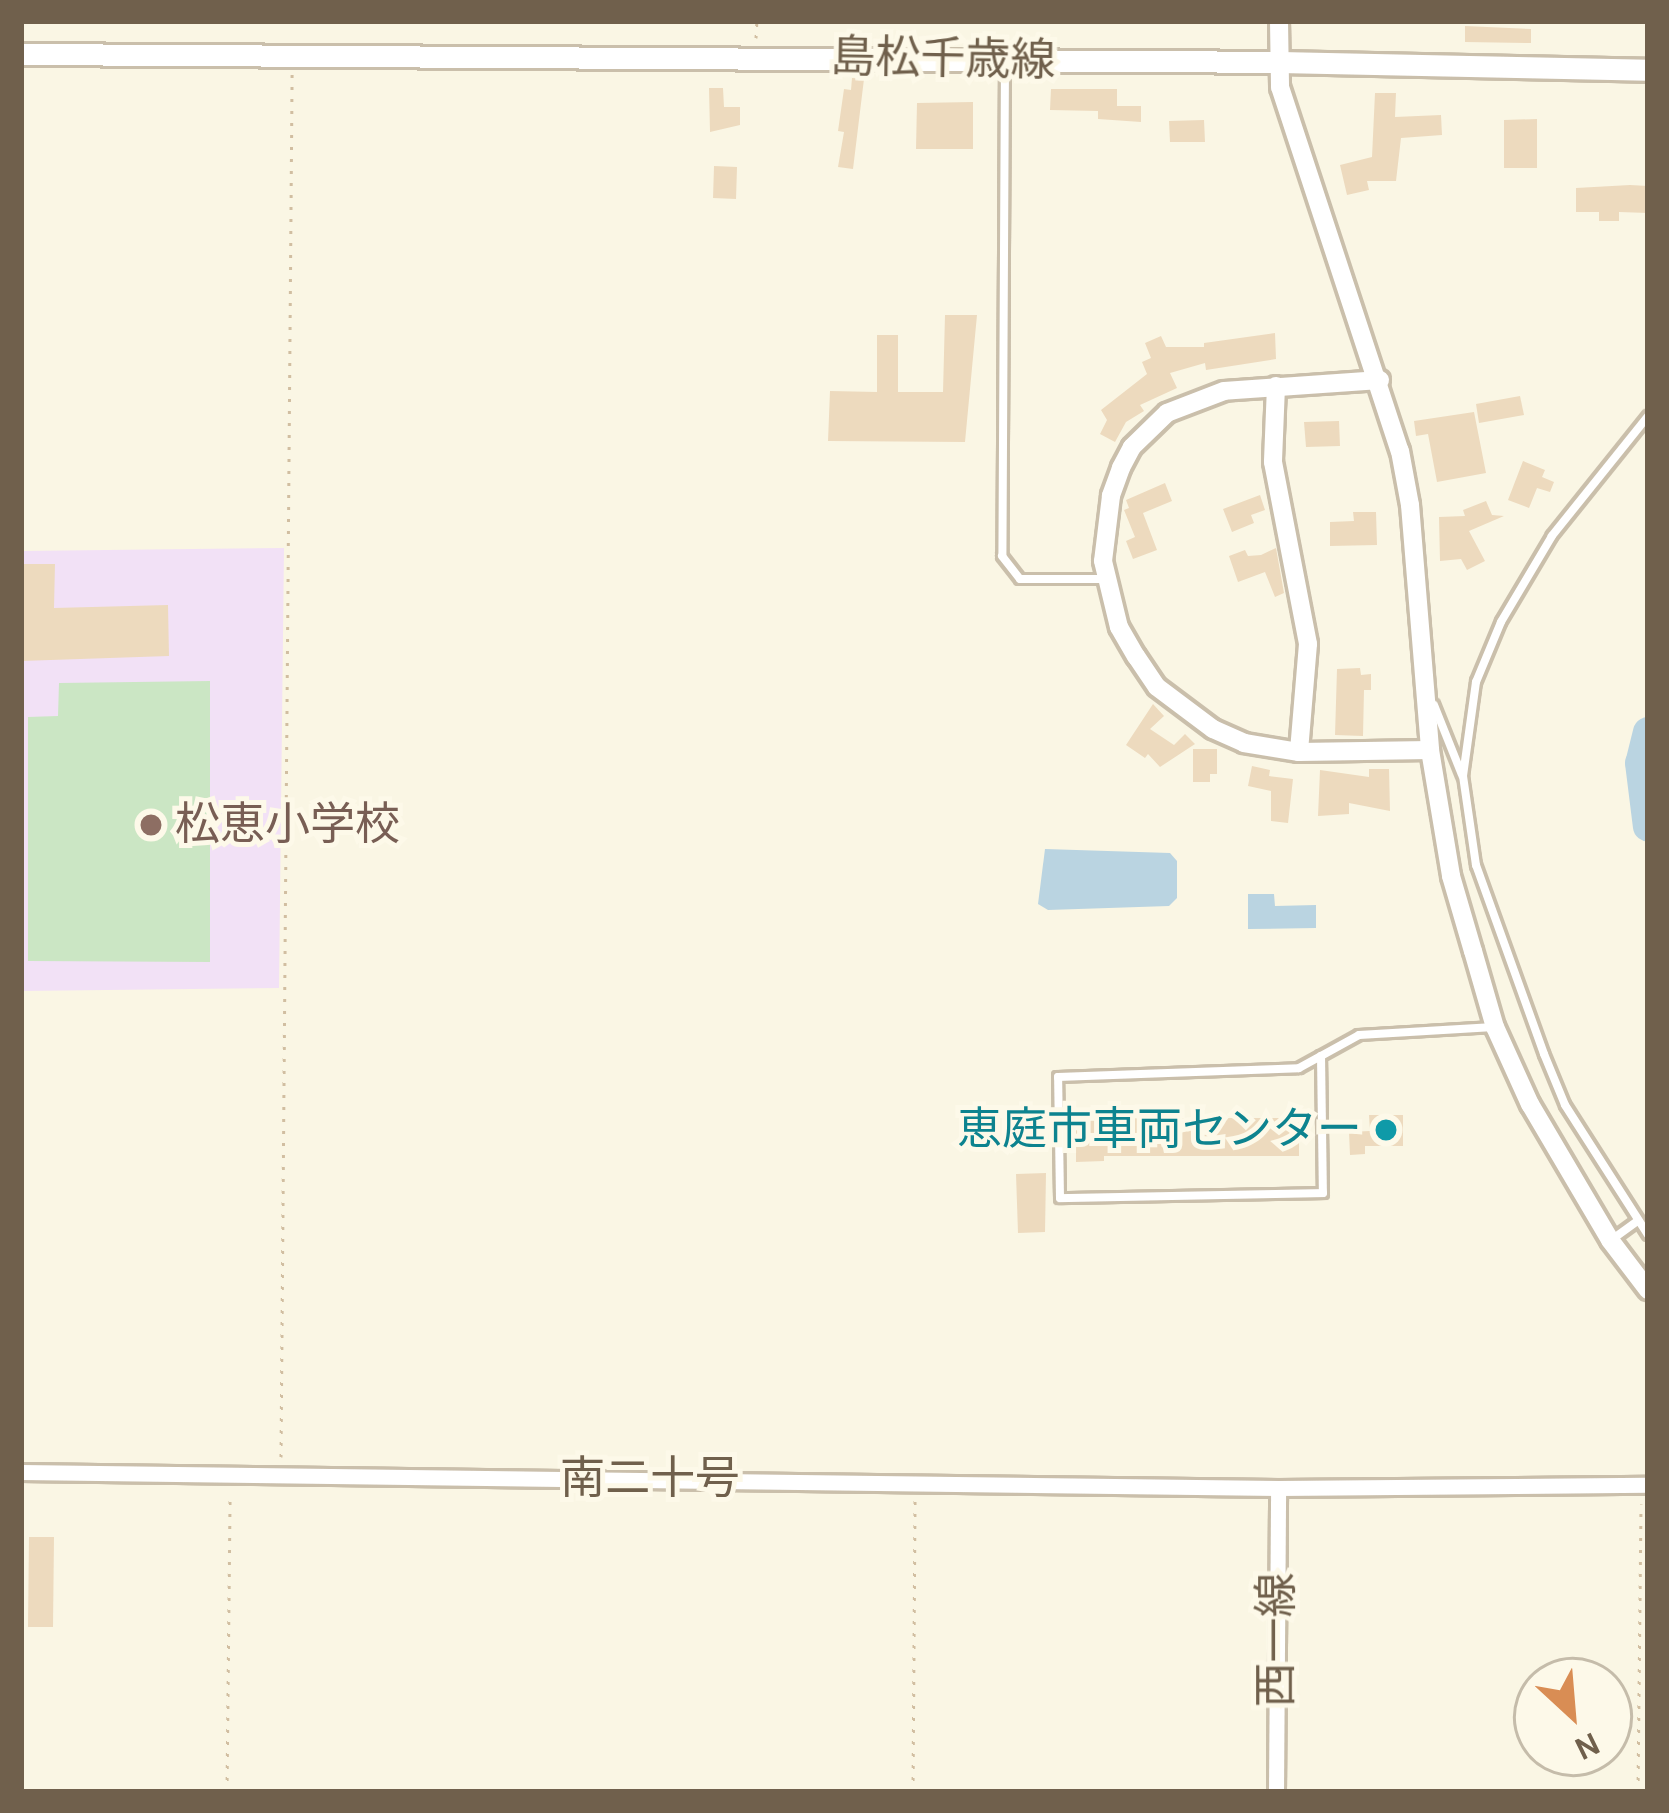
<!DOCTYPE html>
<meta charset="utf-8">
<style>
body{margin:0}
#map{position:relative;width:1669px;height:1813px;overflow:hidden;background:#faf6e4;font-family:Karla,"Noto Sans JP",sans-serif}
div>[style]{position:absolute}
.education>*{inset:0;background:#f2e1f6}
.green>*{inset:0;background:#cbe6c4}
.water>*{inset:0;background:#bad4e1}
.river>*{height:30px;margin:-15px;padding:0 15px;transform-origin:15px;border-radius:15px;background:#bad4e1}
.building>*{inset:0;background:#eddabe}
.path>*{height:3px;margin-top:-1.5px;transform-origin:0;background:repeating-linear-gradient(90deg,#d1bea1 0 3px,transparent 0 12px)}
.roads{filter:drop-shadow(3px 0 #cabfab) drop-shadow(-3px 0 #cabfab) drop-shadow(0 3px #cabfab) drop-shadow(0 -3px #cabfab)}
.service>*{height:8px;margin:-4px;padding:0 4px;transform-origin:4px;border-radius:4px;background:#fff}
.minor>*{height:15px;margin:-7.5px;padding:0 7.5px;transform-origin:7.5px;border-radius:7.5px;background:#fff}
.tertiary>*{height:18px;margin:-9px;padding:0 9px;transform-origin:9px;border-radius:9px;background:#fff}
.secondary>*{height:21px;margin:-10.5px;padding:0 10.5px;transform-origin:10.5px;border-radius:10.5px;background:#fff}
.dots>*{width:33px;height:33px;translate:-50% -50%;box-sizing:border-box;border:6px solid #fdf9e9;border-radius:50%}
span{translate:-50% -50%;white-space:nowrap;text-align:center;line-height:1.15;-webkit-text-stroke:10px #fdf9e9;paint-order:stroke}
.street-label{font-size:45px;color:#70604c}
.education-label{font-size:45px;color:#785e54}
.left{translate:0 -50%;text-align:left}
.culture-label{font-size:45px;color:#0d838f}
.right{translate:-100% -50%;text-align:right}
.frame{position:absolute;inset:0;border:24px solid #70604c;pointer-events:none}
.north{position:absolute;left:1513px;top:1657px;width:120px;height:120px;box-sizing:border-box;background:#fdf9e9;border:3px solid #c5bcaa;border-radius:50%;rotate:154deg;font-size:33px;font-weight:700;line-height:48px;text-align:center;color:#70604c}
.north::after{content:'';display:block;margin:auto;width:42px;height:54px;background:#d98d54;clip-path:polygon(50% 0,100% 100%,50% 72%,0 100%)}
</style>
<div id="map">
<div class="education">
<i style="clip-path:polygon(284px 548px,279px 988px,21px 991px,21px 551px)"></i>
</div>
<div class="green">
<i style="clip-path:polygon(210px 681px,210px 962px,28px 961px,28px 717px,58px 716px,59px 683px)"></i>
</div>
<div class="water">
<i style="clip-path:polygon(1045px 849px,1170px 853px,1177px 861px,1177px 898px,1169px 906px,1048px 910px,1038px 904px)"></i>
<i style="clip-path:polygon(1248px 894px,1274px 894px,1275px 906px,1316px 905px,1316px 928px,1248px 929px)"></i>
</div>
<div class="river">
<i style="left:1648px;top:732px;width:32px;rotate:104deg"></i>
<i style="left:1640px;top:763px;width:64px;rotate:82.9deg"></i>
</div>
<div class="building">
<i style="clip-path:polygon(1465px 26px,1531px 29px,1531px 43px,1465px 42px)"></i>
<i style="clip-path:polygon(852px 78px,864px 79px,853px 169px,838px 167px,844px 132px,838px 131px,844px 89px,851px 90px)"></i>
<i style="clip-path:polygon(709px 88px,723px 88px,724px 107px,740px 107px,740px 125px,710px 132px)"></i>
<i style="clip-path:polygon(1051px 89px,1117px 89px,1117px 106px,1141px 106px,1141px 122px,1098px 119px,1098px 111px,1050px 110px)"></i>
<i style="clip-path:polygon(1375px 93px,1396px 93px,1395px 117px,1441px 115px,1442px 135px,1401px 138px,1396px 181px,1367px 181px,1369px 190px,1347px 195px,1340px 165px,1372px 157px)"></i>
<i style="clip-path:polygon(973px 102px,973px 149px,916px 149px,917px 103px)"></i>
<i style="clip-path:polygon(1537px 119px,1537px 168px,1504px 168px,1504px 120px)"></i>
<i style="clip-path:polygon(1204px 120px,1205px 142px,1170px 142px,1169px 121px)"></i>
<i style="clip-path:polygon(714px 166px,737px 167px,736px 199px,713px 198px)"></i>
<i style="clip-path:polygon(1630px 185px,1648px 186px,1648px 213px,1619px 212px,1619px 221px,1599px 221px,1599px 212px,1576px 212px,1576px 188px)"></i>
<i style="clip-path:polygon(945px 315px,977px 315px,965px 442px,828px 441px,830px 391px,877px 392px,877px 335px,898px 335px,898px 392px,943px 392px)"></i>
<i style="clip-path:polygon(1275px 333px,1276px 359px,1206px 370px,1205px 363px,1170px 373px,1177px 388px,1140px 405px,1144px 411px,1126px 422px,1115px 442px,1100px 434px,1107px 420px,1101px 410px,1147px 374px,1142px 362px,1151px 358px,1145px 343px,1161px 336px,1166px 347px,1204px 347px,1204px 343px)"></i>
<i style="clip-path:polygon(1520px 396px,1524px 415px,1479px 423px,1476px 404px)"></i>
<i style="clip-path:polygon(1474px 412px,1486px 473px,1437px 482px,1428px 434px,1416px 436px,1414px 421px)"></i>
<i style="clip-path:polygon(1339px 421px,1340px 446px,1306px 447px,1304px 422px)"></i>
<i style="clip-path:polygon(1523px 461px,1545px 470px,1542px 477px,1554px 482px,1550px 492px,1537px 488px,1529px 508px,1508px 500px)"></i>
<i style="clip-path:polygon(1165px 483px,1172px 501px,1143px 513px,1157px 550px,1133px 559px,1126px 541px,1135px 537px,1124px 510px,1129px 508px,1126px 500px)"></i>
<i style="clip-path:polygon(1260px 495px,1265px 510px,1251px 515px,1254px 523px,1232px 532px,1223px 509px)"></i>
<i style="clip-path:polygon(1486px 501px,1492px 515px,1504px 516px,1469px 531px,1485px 561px,1467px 570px,1461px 559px,1440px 561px,1439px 517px,1465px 516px,1463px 510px)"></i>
<i style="clip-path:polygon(1353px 512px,1376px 512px,1377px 545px,1330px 546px,1330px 522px,1354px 521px)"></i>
<i style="clip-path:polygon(1276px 548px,1284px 593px,1275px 597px,1265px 572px,1238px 582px,1229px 556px,1245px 550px,1248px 556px,1261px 555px)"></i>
<i style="clip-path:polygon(21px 564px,55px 564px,54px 608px,168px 605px,169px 656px,21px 661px)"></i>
<i style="clip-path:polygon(1360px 668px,1361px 675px,1371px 674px,1371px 690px,1364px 690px,1363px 736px,1335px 735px,1337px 669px)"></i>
<i style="clip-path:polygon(1153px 704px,1164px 716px,1150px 729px,1174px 745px,1185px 734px,1195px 744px,1160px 767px,1148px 754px,1145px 758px,1126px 745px)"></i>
<i style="clip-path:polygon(1193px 749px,1217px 749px,1217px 774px,1210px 774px,1210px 782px,1193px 782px)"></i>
<i style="clip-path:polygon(1252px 766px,1270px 770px,1269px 776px,1293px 779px,1288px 823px,1271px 821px,1271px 791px,1248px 786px)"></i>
<i style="clip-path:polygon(1369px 769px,1389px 769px,1390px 811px,1349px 803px,1349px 814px,1318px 816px,1320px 770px,1369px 777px)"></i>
<i style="clip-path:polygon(1369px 1115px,1403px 1115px,1403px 1146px,1365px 1146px,1365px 1154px,1350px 1155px,1349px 1132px,1370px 1131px)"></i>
<i style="clip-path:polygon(1076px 1118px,1306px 1118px,1306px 1134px,1299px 1134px,1299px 1156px,1104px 1156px,1104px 1161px,1076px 1162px)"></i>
<i style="clip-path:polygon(1046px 1173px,1045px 1232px,1018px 1233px,1016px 1174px)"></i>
<i style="clip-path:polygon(29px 1537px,54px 1537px,53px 1627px,28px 1627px)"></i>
</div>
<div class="path">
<i style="left:756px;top:38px;width:17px;rotate:-87deg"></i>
<i style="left:281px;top:1457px;width:1383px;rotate:-89.54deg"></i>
<i style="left:227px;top:1792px;width:298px;rotate:-89.4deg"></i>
<i style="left:913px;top:1792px;width:292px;rotate:-89.6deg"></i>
<i style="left:1638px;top:1792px;width:288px;rotate:-89.4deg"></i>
</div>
<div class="roads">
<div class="service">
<i style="left:1005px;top:61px;width:495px;rotate:90.3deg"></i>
<i style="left:1002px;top:556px;width:29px;rotate:52deg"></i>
<i style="left:1020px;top:579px;width:85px"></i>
<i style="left:1648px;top:416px;width:154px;rotate:128.7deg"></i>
<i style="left:1552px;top:536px;width:100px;rotate:120.7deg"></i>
<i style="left:1501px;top:622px;width:65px;rotate:112.6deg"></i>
<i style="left:1476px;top:682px;width:95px;rotate:97.9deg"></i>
<i style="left:1463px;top:776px;width:90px;rotate:81.7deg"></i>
<i style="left:1476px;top:865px;width:201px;rotate:70.2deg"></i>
<i style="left:1544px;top:1054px;width:55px;rotate:67.6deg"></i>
<i style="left:1565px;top:1105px;width:154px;rotate:57.4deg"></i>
<i style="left:1434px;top:705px;width:75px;rotate:68.2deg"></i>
<i style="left:1321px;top:1056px;width:137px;rotate:89.2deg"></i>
<i style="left:1323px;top:1193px;width:263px;rotate:178.9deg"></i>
<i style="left:1060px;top:1198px;width:121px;rotate:-90.9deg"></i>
<i style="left:1058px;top:1077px;width:241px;rotate:-2.1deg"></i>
<i style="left:1299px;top:1068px;width:25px;rotate:-29deg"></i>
<i style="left:1321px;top:1056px;width:43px;rotate:-28.9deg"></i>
<i style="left:1359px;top:1035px;width:135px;rotate:-3.4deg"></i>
<i style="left:1614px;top:1238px;width:29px;rotate:-36deg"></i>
</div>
<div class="minor">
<i style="left:21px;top:1472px;width:1257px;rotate:0.73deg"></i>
<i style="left:1278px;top:1488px;width:370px;rotate:-0.5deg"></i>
<i style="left:1276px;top:1792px;width:304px;rotate:-89.6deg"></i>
</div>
<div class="tertiary">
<i style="left:1279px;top:21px;width:66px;rotate:89.1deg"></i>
<i style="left:1280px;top:87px;width:383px;rotate:71.8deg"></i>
<i style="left:1400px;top:451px;width:55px;rotate:79.5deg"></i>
<i style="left:1410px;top:505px;width:246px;rotate:85.3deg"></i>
<i style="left:1430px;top:750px;width:128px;rotate:80.5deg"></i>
<i style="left:1451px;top:876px;width:78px;rotate:73.7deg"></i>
<i style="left:1473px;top:951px;width:79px;rotate:73.9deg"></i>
<i style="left:1495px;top:1027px;width:85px;rotate:65.6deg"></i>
<i style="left:1530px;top:1104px;width:158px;rotate:59.5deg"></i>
<i style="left:1610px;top:1240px;width:63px;rotate:52.8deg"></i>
<i style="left:1380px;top:380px;width:156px;rotate:176deg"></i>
<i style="left:1224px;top:391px;width:61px;rotate:158.9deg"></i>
<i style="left:1167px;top:413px;width:49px;rotate:135.8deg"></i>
<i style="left:1132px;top:447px;width:24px;rotate:118deg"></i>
<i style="left:1121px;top:468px;width:30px;rotate:110deg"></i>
<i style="left:1111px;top:496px;width:65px;rotate:97deg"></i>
<i style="left:1103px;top:561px;width:68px;rotate:76.4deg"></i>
<i style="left:1119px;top:627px;width:34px;rotate:60deg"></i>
<i style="left:1136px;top:656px;width:37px;rotate:56deg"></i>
<i style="left:1157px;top:687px;width:70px;rotate:36.9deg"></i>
<i style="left:1213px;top:729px;width:34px;rotate:24deg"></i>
<i style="left:1244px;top:743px;width:56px;rotate:9.3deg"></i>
<i style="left:1299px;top:752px;width:131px;rotate:-0.9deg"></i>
<i style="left:1276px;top:386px;width:76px;rotate:92.3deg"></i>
<i style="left:1273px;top:462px;width:185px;rotate:79.1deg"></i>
<i style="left:1308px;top:644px;width:108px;rotate:94.8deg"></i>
</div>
<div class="secondary">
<i style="left:21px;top:54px;width:1257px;rotate:0.36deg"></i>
<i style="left:1278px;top:62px;width:370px;rotate:1.2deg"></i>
</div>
</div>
<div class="dots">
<i style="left:151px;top:825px;background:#8d6e63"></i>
<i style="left:1386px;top:1130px;background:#0f9aa8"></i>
</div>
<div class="street-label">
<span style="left:943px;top:59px;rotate:1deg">島松千歳線</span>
<span style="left:650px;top:1479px">南二十号</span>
<span style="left:1277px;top:1640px;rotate:-90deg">西一線</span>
</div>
<div class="education-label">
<span class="left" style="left:175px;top:825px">松恵小学校</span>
</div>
<div class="culture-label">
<span class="right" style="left:1362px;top:1130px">恵庭市車両センター</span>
</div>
<div class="frame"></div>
<div class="north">N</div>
</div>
